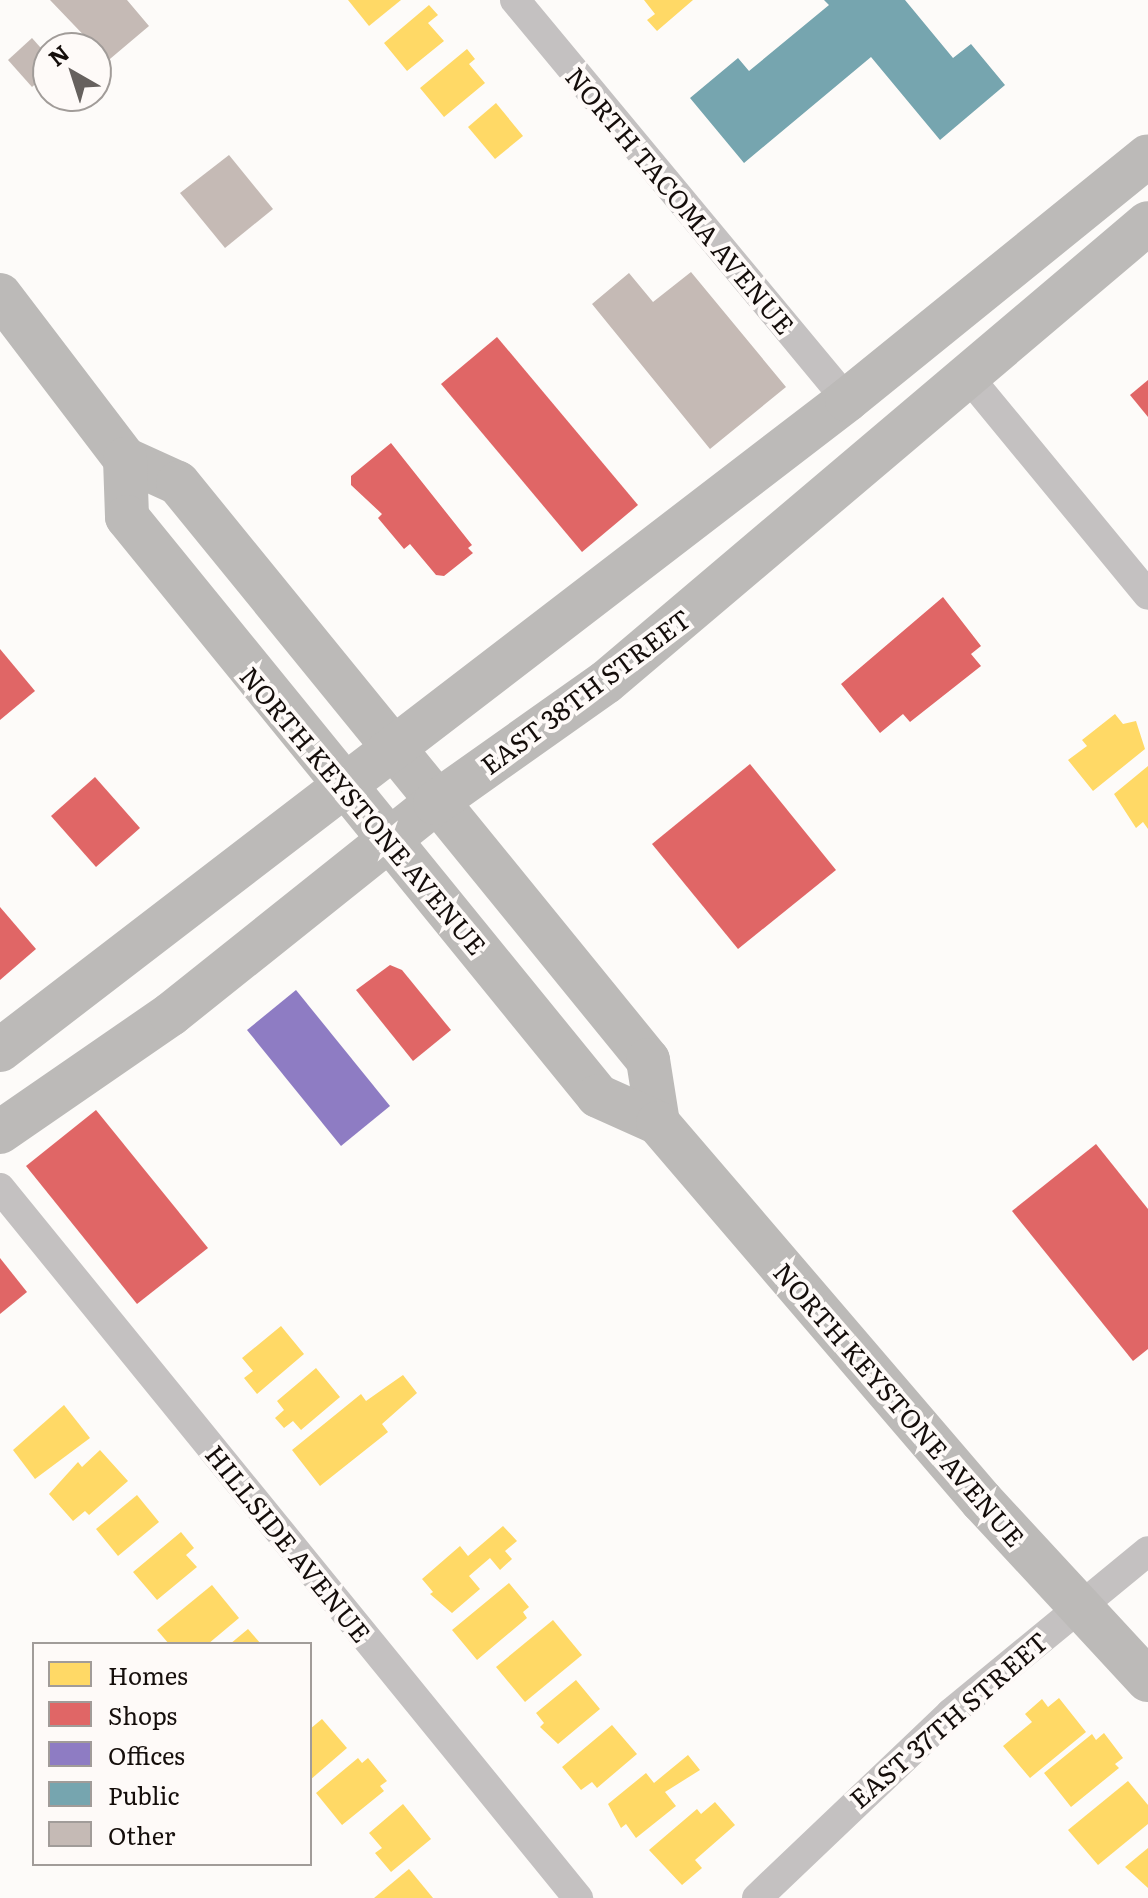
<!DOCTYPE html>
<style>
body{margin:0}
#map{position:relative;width:1148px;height:1898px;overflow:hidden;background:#fdfbf9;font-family:Literata,serif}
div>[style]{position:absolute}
.homes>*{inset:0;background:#ffd966}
.shops>*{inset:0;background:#e06666}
.offices>*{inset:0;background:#8e7cc3}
.public>*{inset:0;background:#76a5af}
.building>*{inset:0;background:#c5bab5}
.street>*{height:30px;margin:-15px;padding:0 15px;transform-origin:15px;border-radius:15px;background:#c4c1c1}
.primary>*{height:44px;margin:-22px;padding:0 22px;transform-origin:22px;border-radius:22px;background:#bcbab8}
span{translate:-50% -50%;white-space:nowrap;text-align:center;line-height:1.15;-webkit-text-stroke:8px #fefaf8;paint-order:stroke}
.street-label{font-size:26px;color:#150e0b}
.legend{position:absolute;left:32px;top:1642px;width:280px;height:224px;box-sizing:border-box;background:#fefaf8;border:2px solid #a19c99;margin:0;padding:10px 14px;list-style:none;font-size:24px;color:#150e0b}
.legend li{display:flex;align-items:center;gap:16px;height:40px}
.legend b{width:40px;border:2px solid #a19c99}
.north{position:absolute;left:32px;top:32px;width:80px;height:80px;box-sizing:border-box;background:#fefaf8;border:2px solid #a19c99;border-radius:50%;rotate:321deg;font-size:22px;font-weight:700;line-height:32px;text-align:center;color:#150e0b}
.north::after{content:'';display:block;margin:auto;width:28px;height:36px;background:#66615e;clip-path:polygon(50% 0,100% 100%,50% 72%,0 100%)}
</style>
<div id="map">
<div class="homes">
<i style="clip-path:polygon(348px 0,401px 0,369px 26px)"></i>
<i style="clip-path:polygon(644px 0,693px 0,657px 31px,647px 20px,655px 14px)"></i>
<i style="clip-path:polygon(429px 5px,438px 15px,428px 23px,444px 41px,407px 71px,384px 43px)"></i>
<i style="clip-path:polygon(467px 49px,475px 59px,469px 64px,485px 83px,444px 117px,420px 88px)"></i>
<i style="clip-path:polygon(496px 103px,523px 136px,495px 159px,468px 127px)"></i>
<i style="clip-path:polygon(1115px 714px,1123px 724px,1136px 721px,1145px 749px,1093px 791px,1068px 760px,1087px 746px,1082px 740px)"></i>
<i style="clip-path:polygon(1148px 766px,1148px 829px,1143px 822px,1136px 828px,1114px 794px)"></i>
<i style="clip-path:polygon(281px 1326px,304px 1354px,257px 1394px,244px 1378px,253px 1371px,242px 1358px)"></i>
<i style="clip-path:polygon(316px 1368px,340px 1397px,301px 1430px,293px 1421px,284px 1428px,275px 1418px,284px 1410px,277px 1401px)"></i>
<i style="clip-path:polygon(403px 1375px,417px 1393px,382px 1424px,388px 1432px,320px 1486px,292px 1450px,361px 1394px,366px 1401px)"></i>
<i style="clip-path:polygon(64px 1405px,90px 1438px,35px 1479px,13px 1450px)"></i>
<i style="clip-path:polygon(100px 1450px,128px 1481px,89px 1515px,85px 1511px,73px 1521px,49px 1494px,78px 1462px,82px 1467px)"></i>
<i style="clip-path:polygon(137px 1495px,159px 1522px,118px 1556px,96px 1529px)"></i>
<i style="clip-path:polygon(503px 1526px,517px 1541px,505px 1551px,512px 1559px,500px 1570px,490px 1558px,469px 1576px,480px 1589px,452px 1613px,430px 1594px,433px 1592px,422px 1579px,460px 1546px,468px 1556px)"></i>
<i style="clip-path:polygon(181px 1532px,194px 1548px,186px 1555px,197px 1567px,157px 1600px,133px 1572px)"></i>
<i style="clip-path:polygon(509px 1583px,529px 1607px,523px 1612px,527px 1618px,477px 1660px,452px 1630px)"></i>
<i style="clip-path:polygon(212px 1585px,239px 1618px,208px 1644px,169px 1644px,157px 1630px)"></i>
<i style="clip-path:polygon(553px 1620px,582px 1655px,525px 1702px,496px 1667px)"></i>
<i style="clip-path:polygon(248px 1629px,261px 1644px,230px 1644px)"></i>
<i style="clip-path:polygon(576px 1680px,600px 1709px,558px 1744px,540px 1727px,544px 1723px,536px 1713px)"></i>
<i style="clip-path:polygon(1059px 1698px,1086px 1732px,1030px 1778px,1003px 1746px,1032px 1722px,1025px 1714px,1042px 1699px,1048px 1707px)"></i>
<i style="clip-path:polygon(322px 1719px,347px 1748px,310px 1780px,310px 1729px)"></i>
<i style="clip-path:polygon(612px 1725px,637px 1754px,597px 1788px,592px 1782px,581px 1790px,562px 1767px)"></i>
<i style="clip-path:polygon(1104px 1733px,1123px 1758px,1115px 1764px,1119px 1768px,1071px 1807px,1044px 1773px,1092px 1734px,1096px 1740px)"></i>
<i style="clip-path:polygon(688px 1755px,700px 1770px,665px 1792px,676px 1806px,636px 1838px,626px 1824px,621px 1828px,608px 1804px,646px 1773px,654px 1783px)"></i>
<i style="clip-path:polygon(358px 1758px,362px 1763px,368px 1758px,387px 1781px,380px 1786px,384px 1791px,342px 1825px,316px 1793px)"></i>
<i style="clip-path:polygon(1128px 1781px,1148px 1805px,1148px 1824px,1098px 1865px,1068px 1830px)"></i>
<i style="clip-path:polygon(715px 1802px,735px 1825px,695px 1860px,702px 1868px,682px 1885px,649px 1850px,697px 1809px,701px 1814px)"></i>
<i style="clip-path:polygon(403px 1804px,431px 1839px,391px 1872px,375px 1853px,382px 1848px,369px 1833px)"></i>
<i style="clip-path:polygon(1148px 1848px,1148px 1888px,1125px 1867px)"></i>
<i style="clip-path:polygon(409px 1869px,433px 1898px,374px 1898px)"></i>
</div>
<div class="shops">
<i style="clip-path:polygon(497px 337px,638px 505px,582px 552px,441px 384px)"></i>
<i style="clip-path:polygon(1148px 380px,1148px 417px,1130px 395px)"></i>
<i style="clip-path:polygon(391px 443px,472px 545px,468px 548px,473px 553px,444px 576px,436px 575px,410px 544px,404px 549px,378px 518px,382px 514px,351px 485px,351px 476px)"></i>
<i style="clip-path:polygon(943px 597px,981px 646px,971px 654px,981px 666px,910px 722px,903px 714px,880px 733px,841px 684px)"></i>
<i style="clip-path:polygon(0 649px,35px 691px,0 720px)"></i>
<i style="clip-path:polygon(750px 764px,836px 870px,738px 949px,652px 844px)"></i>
<i style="clip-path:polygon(95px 777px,140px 828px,96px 867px,51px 816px)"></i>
<i style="clip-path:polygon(0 907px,36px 949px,0 980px)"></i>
<i style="clip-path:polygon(390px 965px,402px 970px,451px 1030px,413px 1061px,356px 990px)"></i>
<i style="clip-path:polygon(96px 1110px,208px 1248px,137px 1304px,26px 1166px)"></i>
<i style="clip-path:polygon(1096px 1144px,1148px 1209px,1148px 1349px,1133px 1361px,1012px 1211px)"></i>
<i style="clip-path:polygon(0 1258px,27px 1292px,0 1314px)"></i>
</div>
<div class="offices">
<i style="clip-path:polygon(296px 990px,390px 1106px,341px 1146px,247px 1030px)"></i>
</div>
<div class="public">
<i style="clip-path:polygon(824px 0,905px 0,953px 58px,971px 44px,1005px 85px,940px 140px,871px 57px,744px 163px,690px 98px,738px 58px,749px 71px,829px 5px)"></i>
</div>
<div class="building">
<i style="clip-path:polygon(50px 0,127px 0,149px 26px,104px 64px,96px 48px)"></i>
<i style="clip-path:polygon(32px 38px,48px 56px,48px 73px,32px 87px,8px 60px)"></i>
<i style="clip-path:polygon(229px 155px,273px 209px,225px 248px,180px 193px)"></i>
<i style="clip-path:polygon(691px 272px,786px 387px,710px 449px,592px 304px,629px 273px,653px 302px)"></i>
</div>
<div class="street">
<i style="left:515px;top:0;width:520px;rotate:50.31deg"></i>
<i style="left:966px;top:374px;width:286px;rotate:50.5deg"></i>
<i style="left:0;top:1188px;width:916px;rotate:50.85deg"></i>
<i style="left:757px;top:1898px;width:268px;rotate:-43.6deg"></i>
<i style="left:951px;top:1713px;width:255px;rotate:-39.4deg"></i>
</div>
<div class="primary">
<i style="left:0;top:295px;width:206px;rotate:52.7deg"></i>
<i style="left:125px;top:459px;width:58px;rotate:24.4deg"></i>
<i style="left:178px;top:483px;width:744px;rotate:50.84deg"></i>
<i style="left:648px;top:1060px;width:64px;rotate:81deg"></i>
<i style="left:125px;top:459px;width:58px;rotate:88deg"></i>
<i style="left:127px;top:517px;width:746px;rotate:50.87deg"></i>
<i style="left:598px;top:1096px;width:66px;rotate:24.2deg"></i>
<i style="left:658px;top:1123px;width:498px;rotate:49.4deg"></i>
<i style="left:982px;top:1501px;width:244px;rotate:47.2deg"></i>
<i style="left:0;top:1050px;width:1068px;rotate:-37.5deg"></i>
<i style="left:847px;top:400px;width:387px;rotate:-39deg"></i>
<i style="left:0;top:1132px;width:208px;rotate:-34.6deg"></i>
<i style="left:171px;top:1014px;width:338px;rotate:-38.6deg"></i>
<i style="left:435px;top:803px;width:209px;rotate:-35.3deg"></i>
<i style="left:606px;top:682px;width:710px;rotate:-40.26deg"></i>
</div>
<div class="street-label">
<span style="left:681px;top:200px;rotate:50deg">NORTH TACOMA AVENUE</span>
<span style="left:585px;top:691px;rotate:-37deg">EAST 38TH STREET</span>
<span style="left:364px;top:810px;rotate:50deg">NORTH KEYSTONE AVENUE</span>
<span style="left:900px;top:1404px;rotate:49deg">NORTH KEYSTONE AVENUE</span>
<span style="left:289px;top:1543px;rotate:51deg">HILLSIDE AVENUE</span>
<span style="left:948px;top:1719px;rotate:-41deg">EAST 37TH STREET</span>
</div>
<ul class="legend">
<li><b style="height:22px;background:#ffd966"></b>Homes</li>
<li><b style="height:22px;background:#e06666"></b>Shops</li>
<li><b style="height:22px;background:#8e7cc3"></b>Offices</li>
<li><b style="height:22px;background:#76a5af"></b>Public</li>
<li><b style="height:22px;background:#c5bab5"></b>Other</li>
</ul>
<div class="north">N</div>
</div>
